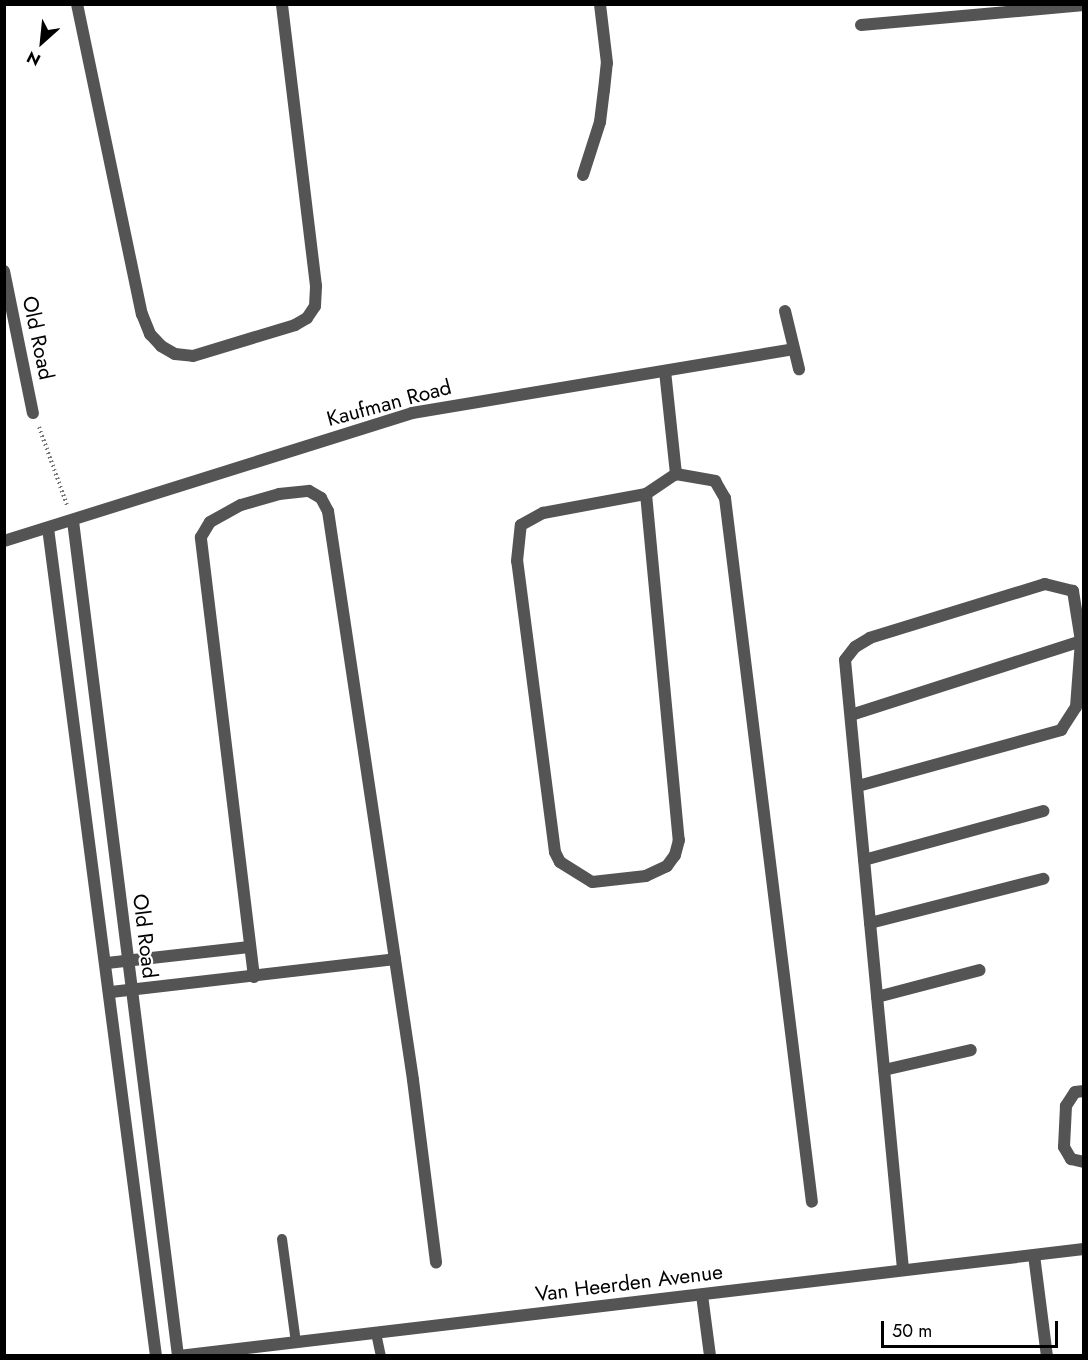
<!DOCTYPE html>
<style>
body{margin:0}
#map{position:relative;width:1088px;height:1360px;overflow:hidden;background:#fff;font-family:Jost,sans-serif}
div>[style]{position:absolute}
.path>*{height:4px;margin-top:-2px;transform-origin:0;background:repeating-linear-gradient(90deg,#767676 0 1.5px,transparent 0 4.5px)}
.service>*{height:10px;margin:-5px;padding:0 5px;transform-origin:5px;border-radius:5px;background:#545454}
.minor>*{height:12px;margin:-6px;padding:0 6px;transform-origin:6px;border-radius:6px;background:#545454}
.tertiary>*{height:12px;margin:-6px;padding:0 6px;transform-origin:6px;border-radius:6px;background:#545454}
span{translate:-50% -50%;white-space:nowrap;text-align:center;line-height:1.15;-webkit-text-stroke:4.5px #fff;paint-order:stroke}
.street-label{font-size:21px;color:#000}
.frame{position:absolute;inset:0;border:6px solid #000;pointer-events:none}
.north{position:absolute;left:12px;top:12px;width:60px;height:60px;-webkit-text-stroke:4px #fff;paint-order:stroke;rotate:207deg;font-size:16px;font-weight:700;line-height:24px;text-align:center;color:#000}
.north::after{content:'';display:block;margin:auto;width:21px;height:27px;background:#000;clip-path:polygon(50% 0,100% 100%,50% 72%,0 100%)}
.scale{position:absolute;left:881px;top:1321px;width:177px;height:27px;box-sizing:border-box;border:3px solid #000;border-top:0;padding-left:8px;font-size:18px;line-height:21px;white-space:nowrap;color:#000;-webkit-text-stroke:4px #fff;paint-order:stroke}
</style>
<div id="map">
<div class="path">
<i style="left:39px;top:427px;width:83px;rotate:70.3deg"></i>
</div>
<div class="service">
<i style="left:282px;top:1239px;width:104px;rotate:82.3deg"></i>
<i style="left:376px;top:1333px;width:24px;rotate:78deg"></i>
</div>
<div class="minor">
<i style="left:77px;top:4px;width:317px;rotate:78.2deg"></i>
<i style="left:142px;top:314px;width:22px;rotate:68deg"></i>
<i style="left:150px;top:334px;width:16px;rotate:47deg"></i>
<i style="left:161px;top:346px;width:16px;rotate:30deg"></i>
<i style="left:175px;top:354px;width:18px;rotate:6deg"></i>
<i style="left:193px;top:356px;width:107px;rotate:-16.9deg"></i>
<i style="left:295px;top:325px;width:14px;rotate:-30deg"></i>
<i style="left:307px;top:318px;width:14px;rotate:-56deg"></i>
<i style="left:315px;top:306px;width:20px;rotate:-87deg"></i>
<i style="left:316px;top:286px;width:284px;rotate:-96.9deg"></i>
<i style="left:861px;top:25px;width:224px;rotate:-5.1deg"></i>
<i style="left:583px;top:175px;width:56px;rotate:-72.2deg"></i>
<i style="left:600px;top:122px;width:32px;rotate:-83deg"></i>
<i style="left:604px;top:90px;width:27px;rotate:-84deg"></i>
<i style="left:607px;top:63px;width:59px;rotate:-96.8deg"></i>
<i style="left:4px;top:271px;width:145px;rotate:78.5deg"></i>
<i style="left:785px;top:311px;width:60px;rotate:76.4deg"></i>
<i style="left:665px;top:371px;width:104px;rotate:83.9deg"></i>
<i style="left:646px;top:494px;width:348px;rotate:84.6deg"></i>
<i style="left:679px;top:840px;width:16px;rotate:105deg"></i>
<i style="left:675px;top:855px;width:14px;rotate:126deg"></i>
<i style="left:667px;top:866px;width:23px;rotate:155deg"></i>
<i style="left:646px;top:876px;width:54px;rotate:173.7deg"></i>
<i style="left:592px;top:882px;width:38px;rotate:-148deg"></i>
<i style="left:560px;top:862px;width:11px;rotate:-117deg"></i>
<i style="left:555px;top:852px;width:293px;rotate:-97.4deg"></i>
<i style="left:517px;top:561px;width:36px;rotate:-84deg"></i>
<i style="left:521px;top:525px;width:25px;rotate:-29deg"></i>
<i style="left:543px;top:513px;width:105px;rotate:-10.5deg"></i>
<i style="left:646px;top:494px;width:36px;rotate:-34deg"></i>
<i style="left:676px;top:474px;width:40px;rotate:10deg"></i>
<i style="left:715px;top:481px;width:20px;rotate:60deg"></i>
<i style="left:725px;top:498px;width:709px;rotate:82.96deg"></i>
<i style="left:73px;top:521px;width:842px;rotate:82.83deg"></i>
<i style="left:48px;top:528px;width:835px;rotate:82.57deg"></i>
<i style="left:4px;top:541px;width:428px;rotate:-17.4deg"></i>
<i style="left:412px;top:413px;width:387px;rotate:-9.5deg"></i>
<i style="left:851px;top:715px;width:242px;rotate:-17.8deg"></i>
<i style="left:858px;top:786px;width:211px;rotate:-15.4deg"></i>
<i style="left:1061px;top:730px;width:27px;rotate:-57deg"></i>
<i style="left:1076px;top:707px;width:66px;rotate:-85.7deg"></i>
<i style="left:1081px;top:641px;width:51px;rotate:-99.1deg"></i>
<i style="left:1073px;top:591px;width:29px;rotate:-166deg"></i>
<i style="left:1045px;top:584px;width:183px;rotate:162.9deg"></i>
<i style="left:870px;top:638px;width:17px;rotate:149deg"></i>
<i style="left:855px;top:647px;width:16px;rotate:128deg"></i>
<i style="left:845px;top:660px;width:612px;rotate:84.56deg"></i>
<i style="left:864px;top:860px;width:186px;rotate:-15.3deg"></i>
<i style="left:870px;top:923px;width:179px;rotate:-14.3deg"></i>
<i style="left:107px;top:963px;width:143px;rotate:-6.4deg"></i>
<i style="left:254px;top:977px;width:443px;rotate:-96.9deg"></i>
<i style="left:201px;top:537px;width:17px;rotate:-59deg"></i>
<i style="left:210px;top:522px;width:35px;rotate:-29deg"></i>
<i style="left:241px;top:505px;width:40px;rotate:-16deg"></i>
<i style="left:279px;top:494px;width:30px;rotate:-6deg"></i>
<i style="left:309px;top:491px;width:14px;rotate:30deg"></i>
<i style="left:321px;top:498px;width:15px;rotate:62deg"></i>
<i style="left:328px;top:511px;width:575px;rotate:81.5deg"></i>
<i style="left:413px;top:1080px;width:184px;rotate:82.8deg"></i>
<i style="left:111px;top:992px;width:286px;rotate:-6.6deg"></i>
<i style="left:877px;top:997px;width:106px;rotate:-14.7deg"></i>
<i style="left:884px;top:1070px;width:89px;rotate:-12.9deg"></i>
<i style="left:1084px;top:1091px;width:9px;rotate:174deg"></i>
<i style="left:1075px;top:1092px;width:17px;rotate:123deg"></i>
<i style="left:1066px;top:1106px;width:41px;rotate:92.8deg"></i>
<i style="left:1064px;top:1147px;width:14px;rotate:60deg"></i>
<i style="left:1071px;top:1159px;width:13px;rotate:13deg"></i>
<i style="left:1034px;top:1255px;width:102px;rotate:82.7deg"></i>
<i style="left:702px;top:1295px;width:62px;rotate:82.5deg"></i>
</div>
<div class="tertiary">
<i style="left:179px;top:1356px;width:911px;rotate:-6.74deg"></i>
</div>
<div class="street-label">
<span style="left:38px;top:338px;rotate:78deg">Old Road</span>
<span style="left:389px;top:403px;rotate:-15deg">Kaufman Road</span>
<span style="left:145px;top:936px;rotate:83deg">Old Road</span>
<span style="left:629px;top:1283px;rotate:-7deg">Van Heerden Avenue</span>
</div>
<div class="frame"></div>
<div class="north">N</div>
<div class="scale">50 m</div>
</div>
